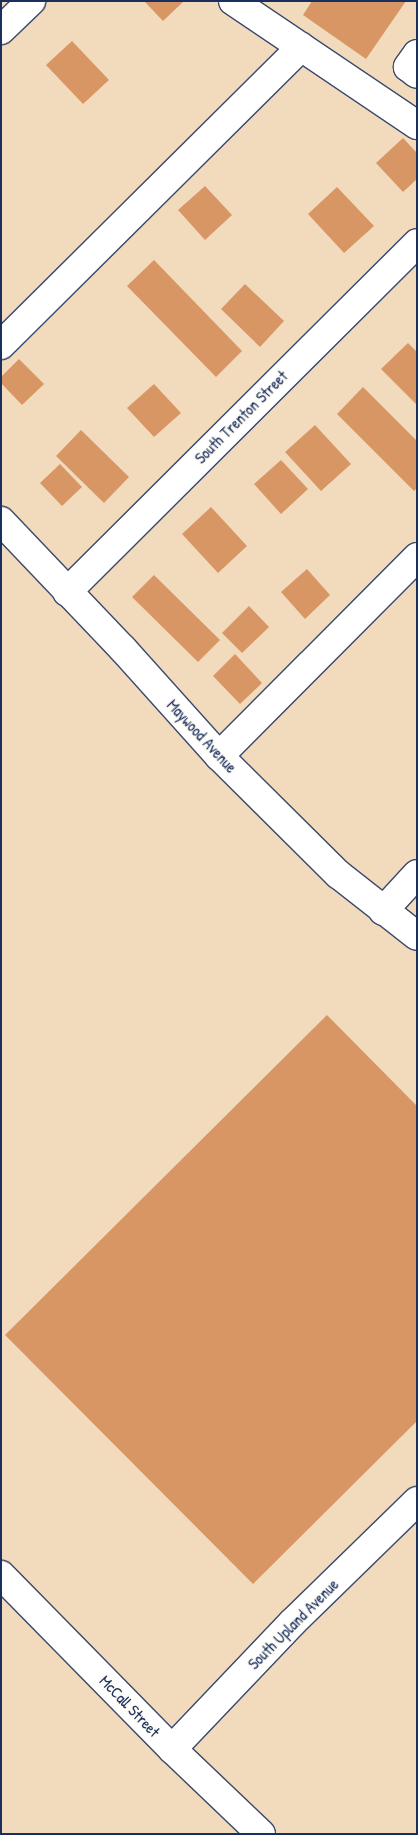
<!DOCTYPE html>
<style>
body{margin:0}
#map{position:relative;width:418px;height:1835px;overflow:hidden;background:#f2dbbc;font-family:"Patrick Hand",sans-serif}
div>[style]{position:absolute}
.building>*{inset:0;background:#d99665}
.roads{filter:drop-shadow(1px 0 #3b496c) drop-shadow(-1px 0 #3b496c) drop-shadow(0 1px #3b496c) drop-shadow(0 -1px #3b496c)}
.minor>*{height:28px;margin:-14px;padding:0 14px;transform-origin:14px;border-radius:14px;background:#fff}
span{translate:-50% -50%;white-space:nowrap;text-align:center;line-height:1.15;-webkit-text-stroke:4px #fdfcf7;paint-order:stroke}
.street-label{font-size:16px;color:#1b2f5e}
.frame{position:absolute;inset:0;border:2px solid #1b2f5e;pointer-events:none}
</style>
<div id="map">
<div class="building">
<i style="clip-path:polygon(144px 1px,184px 1px,163px 21px)"></i>
<i style="clip-path:polygon(312px 1px,406px 1px,366px 59px,303px 15px)"></i>
<i style="clip-path:polygon(72px 41px,109px 80px,83px 104px,46px 65px)"></i>
<i style="clip-path:polygon(403px 138px,417px 153px,417px 179px,403px 192px,376px 163px)"></i>
<i style="clip-path:polygon(205px 186px,232px 215px,205px 240px,178px 210px)"></i>
<i style="clip-path:polygon(337px 187px,374px 226px,344px 253px,308px 214px)"></i>
<i style="clip-path:polygon(154px 260px,242px 351px,216px 377px,127px 286px)"></i>
<i style="clip-path:polygon(245px 284px,284px 321px,260px 347px,221px 309px)"></i>
<i style="clip-path:polygon(408px 343px,417px 352px,417px 405px,381px 369px)"></i>
<i style="clip-path:polygon(19px 359px,44px 384px,22px 405px,1px 383px,1px 377px)"></i>
<i style="clip-path:polygon(154px 384px,181px 413px,154px 437px,127px 408px)"></i>
<i style="clip-path:polygon(363px 387px,417px 441px,417px 488px,414px 491px,337px 414px)"></i>
<i style="clip-path:polygon(315px 425px,351px 464px,321px 491px,285px 452px)"></i>
<i style="clip-path:polygon(81px 430px,129px 477px,104px 503px,56px 456px)"></i>
<i style="clip-path:polygon(281px 460px,308px 489px,281px 514px,254px 484px)"></i>
<i style="clip-path:polygon(60px 464px,82px 487px,62px 506px,40px 483px)"></i>
<i style="clip-path:polygon(211px 507px,247px 546px,218px 573px,182px 534px)"></i>
<i style="clip-path:polygon(307px 569px,330px 595px,305px 619px,281px 592px)"></i>
<i style="clip-path:polygon(154px 575px,220px 640px,198px 662px,132px 597px)"></i>
<i style="clip-path:polygon(249px 606px,269px 627px,242px 653px,222px 633px)"></i>
<i style="clip-path:polygon(235px 654px,262px 683px,240px 704px,213px 676px)"></i>
<i style="clip-path:polygon(327px 1015px,417px 1106px,417px 1421px,253px 1584px,5px 1335px)"></i>
</div>
<div class="roads">
<div class="minor">
<i style="left:233px;top:1px;width:222px;rotate:34deg"></i>
<i style="left:1px;top:30px;width:42px;rotate:-44deg"></i>
<i style="left:417px;top:54px;width:16px;rotate:125deg"></i>
<i style="left:408px;top:67px;width:11px;rotate:38deg"></i>
<i style="left:1px;top:345px;width:423px;rotate:-44.8deg"></i>
<i style="left:1px;top:521px;width:177px;rotate:46.4deg"></i>
<i style="left:123px;top:649px;width:144px;rotate:48.1deg"></i>
<i style="left:219px;top:756px;width:168px;rotate:44.8deg"></i>
<i style="left:338px;top:874px;width:100px;rotate:38.1deg"></i>
<i style="left:67px;top:592px;width:494px;rotate:-44.9deg"></i>
<i style="left:219px;top:756px;width:281px;rotate:-45.1deg"></i>
<i style="left:383px;top:911px;width:50px;rotate:-47.4deg"></i>
<i style="left:1px;top:1575px;width:244px;rotate:45.5deg"></i>
<i style="left:172px;top:1749px;width:123px;rotate:43.7deg"></i>
<i style="left:172px;top:1749px;width:175px;rotate:-46.4deg"></i>
<i style="left:293px;top:1622px;width:173px;rotate:-44.3deg"></i>
</div>
</div>
<div class="street-label">
<span style="left:241px;top:417px;rotate:-45deg">South Trenton Street</span>
<span style="left:202px;top:736px;rotate:47deg">Maywood Avenue</span>
<span style="left:293px;top:1624px;rotate:-45deg">South Upland Avenue</span>
<span style="left:130px;top:1706px;rotate:46deg">McCall Street</span>
</div>
<div class="frame"></div>
</div>
